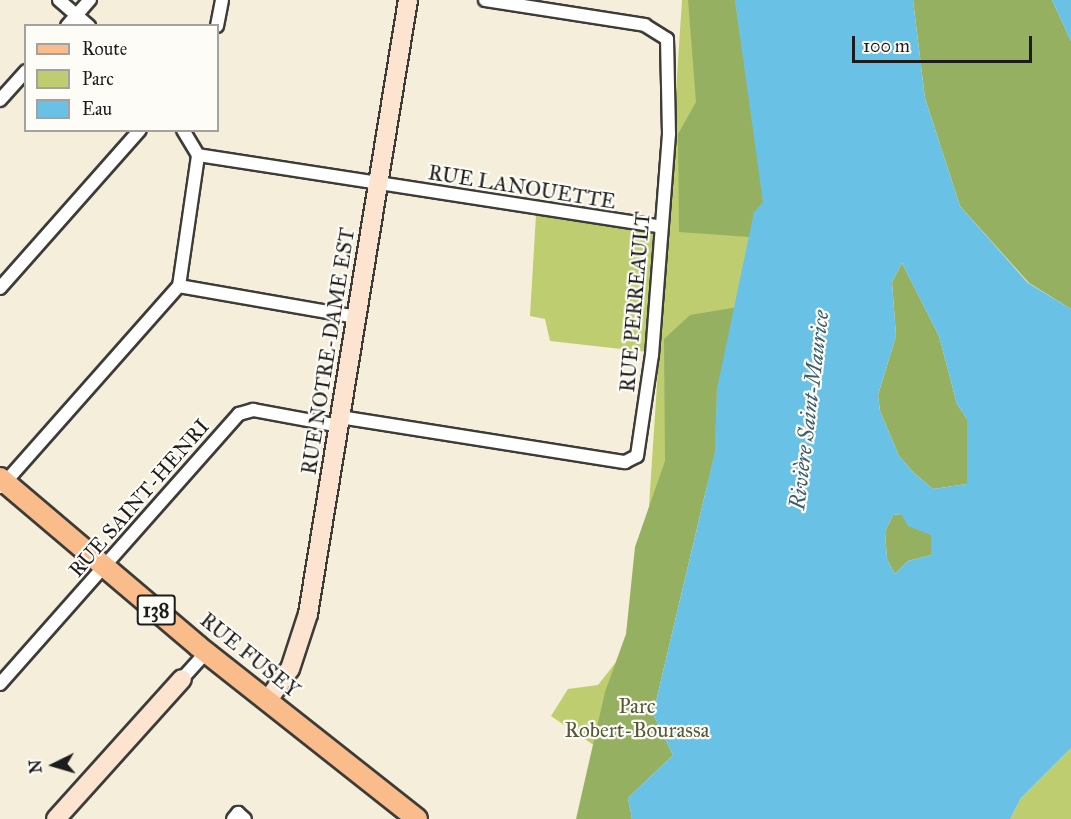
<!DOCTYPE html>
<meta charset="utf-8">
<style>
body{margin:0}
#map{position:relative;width:1071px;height:819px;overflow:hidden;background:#f5eedb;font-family:"IM FELL Great Primer",serif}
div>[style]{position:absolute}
.green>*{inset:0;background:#becd70}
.forest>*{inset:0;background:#96b062}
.water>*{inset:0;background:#69c2e6}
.roads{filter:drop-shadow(2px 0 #3d3c39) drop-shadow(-2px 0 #3d3c39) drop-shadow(0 2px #3d3c39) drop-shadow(0 -2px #3d3c39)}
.street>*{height:12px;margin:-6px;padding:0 6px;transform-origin:6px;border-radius:6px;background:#fff}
.secondary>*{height:18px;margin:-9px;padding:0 9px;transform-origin:9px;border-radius:9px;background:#fde4d1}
.primary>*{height:20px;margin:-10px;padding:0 10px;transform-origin:10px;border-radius:10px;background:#fabc8b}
span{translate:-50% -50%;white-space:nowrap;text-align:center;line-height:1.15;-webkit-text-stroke:4.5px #fdfcf7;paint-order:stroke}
.shield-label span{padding:2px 4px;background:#fdfcf7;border:2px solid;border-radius:4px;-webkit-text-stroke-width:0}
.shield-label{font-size:20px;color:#1c1c1c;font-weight:700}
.street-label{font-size:21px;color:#1c1c1c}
.park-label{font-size:21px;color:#555a39}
.water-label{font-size:22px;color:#3b5e6d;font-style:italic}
.legend{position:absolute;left:24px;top:24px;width:195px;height:108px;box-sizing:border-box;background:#fdfcf7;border:2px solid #a3a29f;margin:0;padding:8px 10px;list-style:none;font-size:18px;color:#1c1c1c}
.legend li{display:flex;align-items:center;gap:12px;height:30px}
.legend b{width:30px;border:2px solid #a3a29f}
.north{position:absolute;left:24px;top:735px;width:60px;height:60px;-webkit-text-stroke:4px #fdfcf7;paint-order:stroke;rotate:265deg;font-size:16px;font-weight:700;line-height:24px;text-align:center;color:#1c1c1c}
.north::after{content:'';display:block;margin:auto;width:21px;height:27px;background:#1c1c1c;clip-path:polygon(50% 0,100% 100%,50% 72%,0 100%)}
.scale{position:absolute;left:852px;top:36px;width:180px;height:27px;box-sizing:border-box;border:3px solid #1c1c1c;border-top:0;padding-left:8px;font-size:18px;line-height:21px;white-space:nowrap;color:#1c1c1c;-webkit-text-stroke:4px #fdfcf7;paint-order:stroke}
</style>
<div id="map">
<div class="green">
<i style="clip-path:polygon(682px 0,736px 0,769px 200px,719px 458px,595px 746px,551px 716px,568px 689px,598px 685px,631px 643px,645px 568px)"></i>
<i style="clip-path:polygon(536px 215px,662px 232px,648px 352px,550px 341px,545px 319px,530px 316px)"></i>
<i style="clip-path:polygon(1071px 748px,1071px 819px,1010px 819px,1021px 798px)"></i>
</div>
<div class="forest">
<i style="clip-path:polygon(688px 0,735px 0,762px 185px,763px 202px,749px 237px,679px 232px,678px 134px,696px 102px)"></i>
<i style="clip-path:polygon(913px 0,1052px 0,1071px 41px,1071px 309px,1029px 283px,960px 206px,925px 98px)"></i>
<i style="clip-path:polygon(902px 263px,939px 336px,957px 404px,967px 419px,967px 484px,933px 489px,914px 473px,899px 456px,880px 411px,878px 395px,896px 336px,892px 282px)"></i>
<i style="clip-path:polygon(738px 307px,717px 389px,715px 452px,653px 714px,673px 755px,628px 798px,632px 819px,576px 819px,605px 692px,626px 634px,635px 547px,665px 461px,664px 339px,690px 315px)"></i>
<i style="clip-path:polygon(901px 514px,931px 535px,931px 555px,908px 561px,895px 574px,887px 559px,885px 532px,893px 515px)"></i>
</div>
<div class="water">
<i style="clip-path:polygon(evenodd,735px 0,913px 0,925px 98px,960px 206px,1028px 283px,1071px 309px,1071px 748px,1021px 798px,1010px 819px,632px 819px,628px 798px,673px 755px,653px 714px,715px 452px,717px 389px,754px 212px,763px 202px,735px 0,902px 263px,939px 336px,957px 404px,967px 419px,967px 484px,933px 489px,914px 473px,899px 456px,880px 411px,878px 395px,896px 336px,892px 282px,902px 263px,735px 0,901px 514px,908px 526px,931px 535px,931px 555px,908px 561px,895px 574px,887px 559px,885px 532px,893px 515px,901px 514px)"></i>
<i style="clip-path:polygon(1052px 0,1071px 0,1071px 41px)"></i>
</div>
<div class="roads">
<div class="street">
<i style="left:59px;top:0;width:40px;rotate:41deg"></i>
<i style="left:67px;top:26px;width:35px;rotate:-49deg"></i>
<i style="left:217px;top:26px;width:26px;rotate:-79deg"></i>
<i style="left:0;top:100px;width:39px;rotate:-48deg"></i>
<i style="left:183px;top:130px;width:29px;rotate:59deg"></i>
<i style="left:198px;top:155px;width:469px;rotate:8.8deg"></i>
<i style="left:179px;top:286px;width:132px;rotate:-81.7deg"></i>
<i style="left:0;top:288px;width:211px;rotate:-48.5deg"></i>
<i style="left:340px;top:417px;width:289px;rotate:9deg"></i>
<i style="left:625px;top:462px;width:13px;rotate:-27deg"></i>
<i style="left:637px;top:456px;width:102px;rotate:-81.6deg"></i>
<i style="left:652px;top:355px;width:222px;rotate:-85.6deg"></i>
<i style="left:669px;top:134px;width:95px;rotate:-91.2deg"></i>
<i style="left:667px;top:39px;width:26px;rotate:-148deg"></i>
<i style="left:645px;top:25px;width:162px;rotate:-171.1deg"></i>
<i style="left:1px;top:487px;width:268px;rotate:-48.5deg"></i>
<i style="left:179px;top:286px;width:180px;rotate:9.9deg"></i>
<i style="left:182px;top:679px;width:36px;rotate:-48deg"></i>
<i style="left:0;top:684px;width:361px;rotate:-48.5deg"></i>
<i style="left:239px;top:414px;width:15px;rotate:-16deg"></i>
<i style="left:253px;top:410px;width:87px;rotate:10.5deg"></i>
<i style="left:233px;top:819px;width:8px;rotate:-50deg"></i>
<i style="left:238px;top:813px;width:9px;rotate:41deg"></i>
</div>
<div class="secondary">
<i style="left:268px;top:700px;width:38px;rotate:-55deg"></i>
<i style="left:290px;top:669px;width:58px;rotate:-71.9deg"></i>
<i style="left:308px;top:614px;width:622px;rotate:-80.75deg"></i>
<i style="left:56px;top:819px;width:188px;rotate:-48deg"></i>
</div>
<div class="primary">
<i style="left:0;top:478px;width:260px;rotate:40.3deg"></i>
<i style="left:198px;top:646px;width:279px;rotate:38.3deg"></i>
</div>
</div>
<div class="shield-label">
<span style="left:156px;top:610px">138</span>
</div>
<div class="street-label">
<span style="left:522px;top:187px;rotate:9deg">RUE LANOUETTE</span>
<span style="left:635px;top:302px;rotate:-85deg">RUE PERREAULT</span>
<span style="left:328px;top:351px;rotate:-81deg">RUE NOTRE-DAME EST</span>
<span style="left:139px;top:498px;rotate:-49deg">RUE SAINT-HENRI</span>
<span style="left:250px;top:655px;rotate:39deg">RUE FUSEY</span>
</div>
<div class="park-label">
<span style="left:637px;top:718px">Parc<br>Robert-Bourassa</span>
</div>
<div class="water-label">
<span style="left:809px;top:410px;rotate:-83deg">Rivière Saint-Maurice</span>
</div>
<ul class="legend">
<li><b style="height:8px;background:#fabc8b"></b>Route</li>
<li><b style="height:16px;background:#becd70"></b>Parc</li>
<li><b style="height:16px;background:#69c2e6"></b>Eau</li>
</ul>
<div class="north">N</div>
<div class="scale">100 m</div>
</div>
